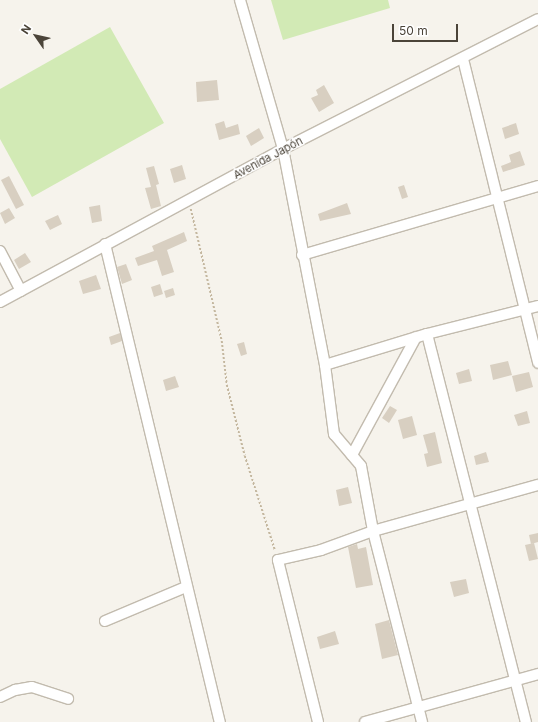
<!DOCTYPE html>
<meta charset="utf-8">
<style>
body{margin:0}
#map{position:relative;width:538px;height:722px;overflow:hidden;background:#f6f3ec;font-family:Inter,sans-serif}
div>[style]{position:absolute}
.green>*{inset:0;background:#d2eab5}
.building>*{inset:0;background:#d8cfc1}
.path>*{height:1.5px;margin-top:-0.75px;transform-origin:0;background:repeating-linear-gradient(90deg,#c4b79f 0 2px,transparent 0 4px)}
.roads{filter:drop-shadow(1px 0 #c2bbae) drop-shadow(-1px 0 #c2bbae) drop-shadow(0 1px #c2bbae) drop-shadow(0 -1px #c2bbae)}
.minor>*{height:10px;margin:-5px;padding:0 5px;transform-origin:5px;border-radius:5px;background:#fff}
span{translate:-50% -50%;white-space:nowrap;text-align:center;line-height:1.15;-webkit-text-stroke:3px #fff;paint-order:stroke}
.street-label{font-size:11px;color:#4b4439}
.north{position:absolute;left:16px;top:16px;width:40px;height:40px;-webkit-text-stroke:3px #fff;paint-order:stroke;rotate:304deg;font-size:11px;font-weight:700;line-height:16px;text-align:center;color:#4b4439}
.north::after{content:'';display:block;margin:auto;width:14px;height:18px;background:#4b4439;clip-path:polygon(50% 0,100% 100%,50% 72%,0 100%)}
.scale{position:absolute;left:392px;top:24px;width:66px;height:18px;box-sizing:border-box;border:2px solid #4b4439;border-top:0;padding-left:5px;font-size:12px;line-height:14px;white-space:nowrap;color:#4b4439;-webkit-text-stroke:3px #fff;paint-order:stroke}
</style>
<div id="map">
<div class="green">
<i style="clip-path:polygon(271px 0,388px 0,390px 8px,283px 40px)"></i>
<i style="clip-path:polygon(110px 27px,164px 123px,32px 197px,0 139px,0 89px)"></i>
</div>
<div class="building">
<i style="clip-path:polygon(217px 80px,219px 100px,197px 102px,196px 82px)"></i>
<i style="clip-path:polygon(324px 85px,334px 103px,319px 112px,311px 98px,318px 95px,316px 90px)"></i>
<i style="clip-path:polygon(224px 121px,226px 128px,238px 124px,240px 134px,219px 140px,215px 124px)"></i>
<i style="clip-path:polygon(516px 123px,519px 134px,505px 139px,502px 128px)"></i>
<i style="clip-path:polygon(259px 128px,264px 138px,251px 146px,246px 136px)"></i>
<i style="clip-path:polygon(520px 151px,525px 165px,503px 172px,501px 166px,511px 162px,509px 155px)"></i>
<i style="clip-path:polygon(182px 165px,186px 179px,174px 183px,170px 169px)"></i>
<i style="clip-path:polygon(154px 166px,159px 184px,156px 185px,161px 206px,151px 209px,145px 188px,151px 187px,146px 168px)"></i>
<i style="clip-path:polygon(9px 176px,24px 205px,16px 209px,1px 180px)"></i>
<i style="clip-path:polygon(404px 185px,408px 197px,402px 199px,398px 187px)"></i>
<i style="clip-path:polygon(347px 203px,351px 214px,320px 221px,318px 214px)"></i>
<i style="clip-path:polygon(100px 205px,102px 221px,92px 223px,89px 207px)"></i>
<i style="clip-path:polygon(9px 208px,15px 218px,5px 224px,0 213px)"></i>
<i style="clip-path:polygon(58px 215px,62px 224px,50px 230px,45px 221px)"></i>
<i style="clip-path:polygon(184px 232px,187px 241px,167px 250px,174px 272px,162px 276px,157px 260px,138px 266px,135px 258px,154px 251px,152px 246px)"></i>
<i style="clip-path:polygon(25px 253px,31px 262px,19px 269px,14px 260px)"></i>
<i style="clip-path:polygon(126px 264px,132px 280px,122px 284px,117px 267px)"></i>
<i style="clip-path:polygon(96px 275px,101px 289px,83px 294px,79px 281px)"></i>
<i style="clip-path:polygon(160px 284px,163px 294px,154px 297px,151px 287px)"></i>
<i style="clip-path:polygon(173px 288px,175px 295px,166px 298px,164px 291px)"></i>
<i style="clip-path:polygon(120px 333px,122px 341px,111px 345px,109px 337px)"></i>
<i style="clip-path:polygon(244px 342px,247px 354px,241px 356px,237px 344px)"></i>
<i style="clip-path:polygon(508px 361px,512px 375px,493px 380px,490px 365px)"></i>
<i style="clip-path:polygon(469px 369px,472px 381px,459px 384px,456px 373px)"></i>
<i style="clip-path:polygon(529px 372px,533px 387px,516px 392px,512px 376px)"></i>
<i style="clip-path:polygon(175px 376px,179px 387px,166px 391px,163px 380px)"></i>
<i style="clip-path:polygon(390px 406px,397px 410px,389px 423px,382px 418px)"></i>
<i style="clip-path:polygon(527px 411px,530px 423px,518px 426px,514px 415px)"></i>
<i style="clip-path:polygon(412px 416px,417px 435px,403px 439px,398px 420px)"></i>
<i style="clip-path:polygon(435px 432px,442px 463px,427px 467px,424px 454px,428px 453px,423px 435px)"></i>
<i style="clip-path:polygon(486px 452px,489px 462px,476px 465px,474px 456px)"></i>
<i style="clip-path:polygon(348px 487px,352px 503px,339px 506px,336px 490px)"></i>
<i style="clip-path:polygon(538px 533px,538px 542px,531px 544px,529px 535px)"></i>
<i style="clip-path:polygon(534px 543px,538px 559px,529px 561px,525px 545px)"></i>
<i style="clip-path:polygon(357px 544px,358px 549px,366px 547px,373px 585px,356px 588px,348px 547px)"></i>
<i style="clip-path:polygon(466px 579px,469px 593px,454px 597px,450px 582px)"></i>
<i style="clip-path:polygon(389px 620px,398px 655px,382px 659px,375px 624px)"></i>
<i style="clip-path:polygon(335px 631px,339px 644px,320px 649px,317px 637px)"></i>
</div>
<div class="path">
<i style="left:191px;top:209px;width:136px;rotate:76.8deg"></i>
<i style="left:222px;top:341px;width:44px;rotate:83.5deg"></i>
<i style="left:227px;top:385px;width:73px;rotate:75.8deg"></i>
<i style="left:245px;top:456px;width:99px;rotate:72.3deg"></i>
</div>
<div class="roads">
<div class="minor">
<i style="left:240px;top:0;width:155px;rotate:73.9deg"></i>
<i style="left:283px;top:149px;width:220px;rotate:79deg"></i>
<i style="left:325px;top:365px;width:70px;rotate:82.6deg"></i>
<i style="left:334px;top:434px;width:42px;rotate:49.8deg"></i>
<i style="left:361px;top:466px;width:66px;rotate:79.5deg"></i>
<i style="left:373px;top:531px;width:197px;rotate:75.6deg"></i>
<i style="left:463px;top:59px;width:313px;rotate:76.1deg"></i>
<i style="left:105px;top:244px;width:492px;rotate:76.5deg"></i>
<i style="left:0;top:251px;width:45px;rotate:62.3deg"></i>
<i style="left:302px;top:255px;width:246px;rotate:-16.3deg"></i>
<i style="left:0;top:302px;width:322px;rotate:-28.4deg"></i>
<i style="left:283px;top:149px;width:286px;rotate:-27deg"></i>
<i style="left:427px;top:334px;width:400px;rotate:75.7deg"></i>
<i style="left:325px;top:365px;width:107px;rotate:-16.9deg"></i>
<i style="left:427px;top:334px;width:114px;rotate:-14.2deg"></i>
<i style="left:352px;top:455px;width:134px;rotate:-61.5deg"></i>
<i style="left:105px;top:621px;width:88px;rotate:-22.8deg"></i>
<i style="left:0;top:697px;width:17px;rotate:-25deg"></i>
<i style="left:15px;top:690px;width:17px;rotate:-10deg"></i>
<i style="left:32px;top:687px;width:38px;rotate:18deg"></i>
<i style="left:318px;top:722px;width:167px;rotate:-103.9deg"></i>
<i style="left:278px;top:560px;width:44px;rotate:-13.1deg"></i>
<i style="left:321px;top:550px;width:55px;rotate:-20.1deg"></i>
<i style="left:373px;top:531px;width:171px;rotate:-15.6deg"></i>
<i style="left:365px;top:722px;width:180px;rotate:-15.5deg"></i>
</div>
</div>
<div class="street-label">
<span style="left:268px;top:158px;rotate:-28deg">Avenida Japón</span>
</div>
<div class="north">N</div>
<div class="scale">50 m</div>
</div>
